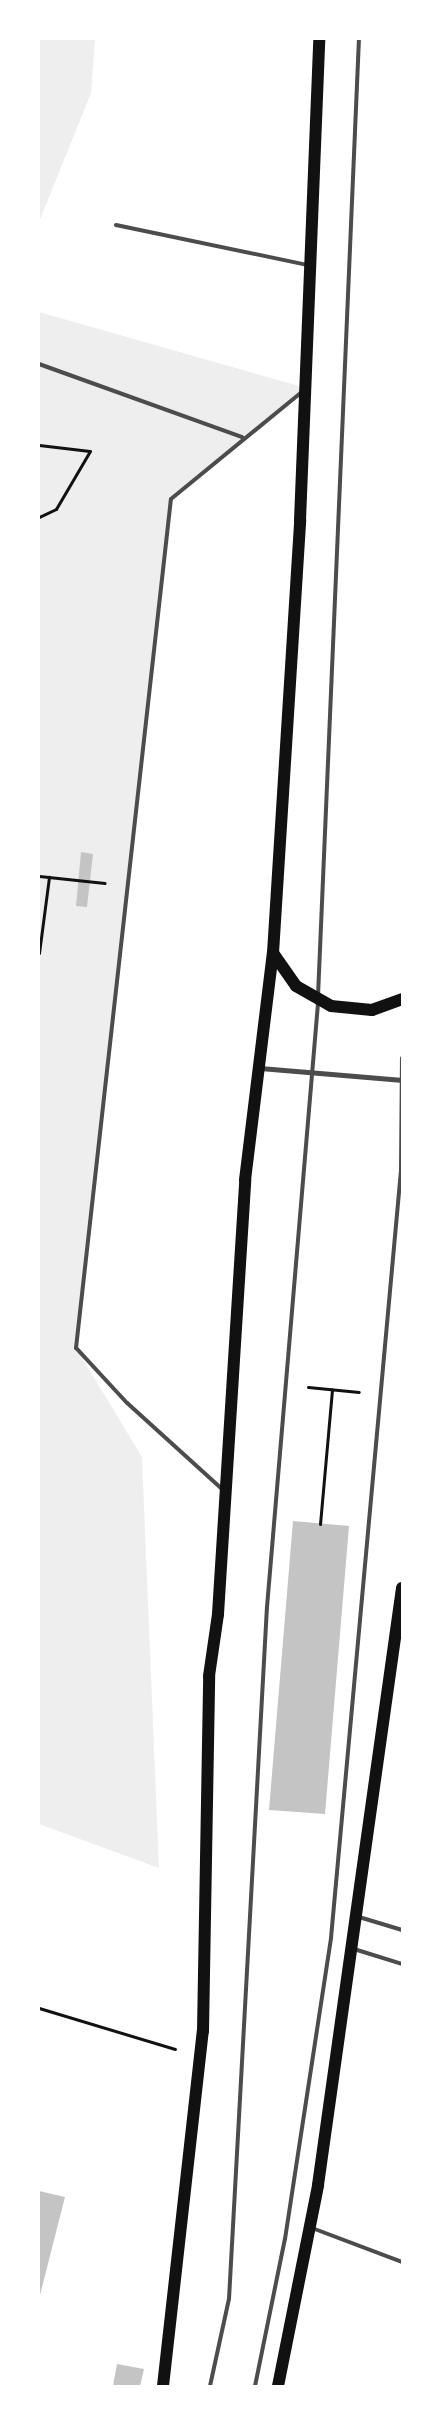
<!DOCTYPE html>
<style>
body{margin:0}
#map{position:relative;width:441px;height:2425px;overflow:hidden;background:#fff;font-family:"Nunito Sans",sans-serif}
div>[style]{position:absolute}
.green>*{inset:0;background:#eee}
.building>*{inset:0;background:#c4c4c4}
.path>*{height:3px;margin:-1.5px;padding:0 1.5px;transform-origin:1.5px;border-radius:1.5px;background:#111}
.service>*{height:4px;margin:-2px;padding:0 2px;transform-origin:2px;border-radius:2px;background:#4c4c4c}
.minor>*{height:5px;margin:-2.5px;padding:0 2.5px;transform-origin:2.5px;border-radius:2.5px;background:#4c4c4c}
.primary>*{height:12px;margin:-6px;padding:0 6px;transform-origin:6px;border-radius:6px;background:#111}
span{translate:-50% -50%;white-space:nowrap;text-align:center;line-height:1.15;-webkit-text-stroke:4px #fff;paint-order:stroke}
.frame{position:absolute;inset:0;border:40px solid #fff;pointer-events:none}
</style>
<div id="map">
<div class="green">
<i style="clip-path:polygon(39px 39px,95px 39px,91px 93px,39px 222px)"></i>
<i style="clip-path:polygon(39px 312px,306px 388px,171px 499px,76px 1348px,142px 1457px,159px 1868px,39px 1824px)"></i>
</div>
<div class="building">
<i style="clip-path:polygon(81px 852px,93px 854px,87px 907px,76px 906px)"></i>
<i style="clip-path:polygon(293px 1521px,349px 1526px,325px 1814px,269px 1810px)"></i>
<i style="clip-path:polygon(39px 2191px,65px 2197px,39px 2299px)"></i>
<i style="clip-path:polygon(117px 2364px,144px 2369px,140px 2386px,113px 2386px)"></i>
</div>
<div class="path">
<i style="left:39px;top:445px;width:51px;rotate:6.7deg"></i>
<i style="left:90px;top:451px;width:67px;rotate:120.4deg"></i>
<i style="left:56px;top:509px;width:19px;rotate:155deg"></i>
<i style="left:39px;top:876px;width:66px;rotate:6.1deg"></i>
<i style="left:39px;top:953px;width:77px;rotate:-82.5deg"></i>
<i style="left:308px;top:1387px;width:51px;rotate:5.6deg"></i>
<i style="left:320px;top:1524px;width:135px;rotate:-84.9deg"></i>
<i style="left:39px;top:2008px;width:142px;rotate:16.8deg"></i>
</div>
<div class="service">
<i style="left:116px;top:225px;width:195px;rotate:11.8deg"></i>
<i style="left:39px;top:364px;width:216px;rotate:19.8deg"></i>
<i style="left:318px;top:996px;width:958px;rotate:-87.55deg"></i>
<i style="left:222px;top:1489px;width:128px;rotate:-137.8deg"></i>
<i style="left:127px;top:1403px;width:75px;rotate:-132.8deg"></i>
<i style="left:76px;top:1348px;width:854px;rotate:-83.62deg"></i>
<i style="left:171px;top:499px;width:171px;rotate:-39.3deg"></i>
<i style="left:359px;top:1917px;width:45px;rotate:16.8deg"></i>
<i style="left:354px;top:1949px;width:50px;rotate:17.4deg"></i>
<i style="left:312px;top:2228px;width:96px;rotate:20.7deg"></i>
<i style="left:210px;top:2386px;width:89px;rotate:-77.7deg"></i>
<i style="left:229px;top:2299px;width:693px;rotate:-86.86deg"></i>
<i style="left:267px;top:1607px;width:606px;rotate:-85.17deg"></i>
<i style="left:255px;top:2386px;width:150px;rotate:-78.5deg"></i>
<i style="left:285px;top:2239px;width:304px;rotate:-81.3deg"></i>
<i style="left:331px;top:1938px;width:771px;rotate:-84.79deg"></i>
<i style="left:401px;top:1170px;width:112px;rotate:-89.5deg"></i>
</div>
<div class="minor">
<i style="left:260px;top:1068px;width:143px;rotate:4.8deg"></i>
</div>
<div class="primary">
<i style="left:273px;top:953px;width:40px;rotate:55.1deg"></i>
<i style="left:296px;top:986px;width:40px;rotate:29.7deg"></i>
<i style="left:331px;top:1006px;width:41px;rotate:5.6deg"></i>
<i style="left:372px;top:1010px;width:32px;rotate:-20deg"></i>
<i style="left:163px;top:2386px;width:357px;rotate:-83.6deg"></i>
<i style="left:203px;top:2031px;width:355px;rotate:-89deg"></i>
<i style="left:209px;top:1676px;width:63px;rotate:-81.7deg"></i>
<i style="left:218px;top:1614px;width:435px;rotate:-86.4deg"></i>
<i style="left:245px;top:1180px;width:229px;rotate:-83deg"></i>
<i style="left:273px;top:953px;width:434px;rotate:-86.4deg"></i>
<i style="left:300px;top:520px;width:481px;rotate:-87.7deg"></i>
<i style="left:278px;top:2386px;width:205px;rotate:-78.7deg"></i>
<i style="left:318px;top:2185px;width:603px;rotate:-81.99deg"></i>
</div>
<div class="frame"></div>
</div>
